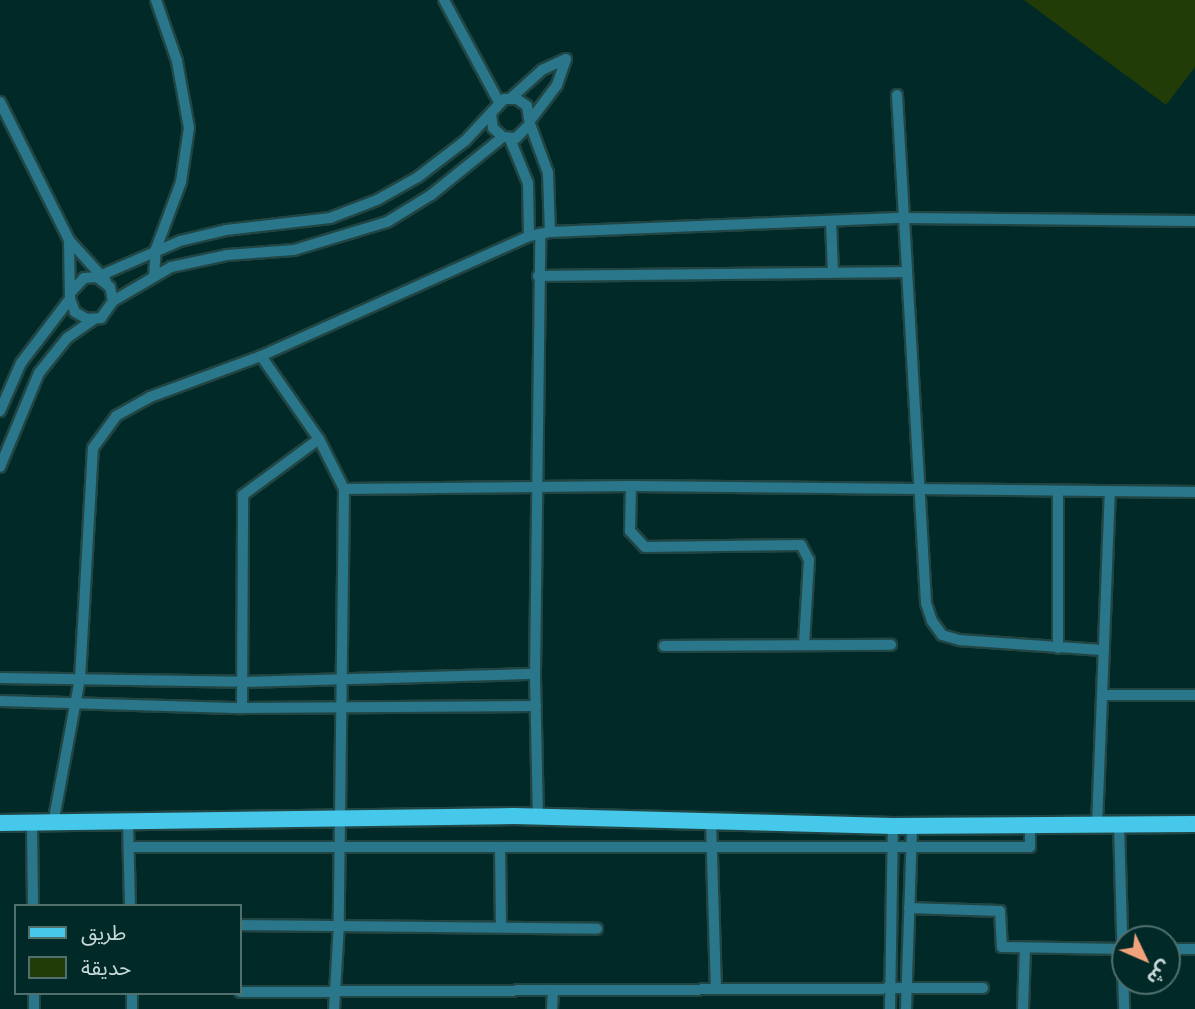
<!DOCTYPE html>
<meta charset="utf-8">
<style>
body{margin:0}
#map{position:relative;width:1195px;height:1009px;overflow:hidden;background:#012927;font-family:"Source Serif 4","Noto Sans Arabic",serif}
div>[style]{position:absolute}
.green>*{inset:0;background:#223c08}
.roads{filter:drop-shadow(2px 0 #214543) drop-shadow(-2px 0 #214543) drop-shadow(0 2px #214543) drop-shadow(0 -2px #214543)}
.minor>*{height:10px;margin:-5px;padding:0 5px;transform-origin:5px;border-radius:5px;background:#2a768b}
.primary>*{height:16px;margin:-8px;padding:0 8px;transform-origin:8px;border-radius:8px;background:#45c8ea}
span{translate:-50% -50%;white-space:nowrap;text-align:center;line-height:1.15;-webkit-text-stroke:5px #012927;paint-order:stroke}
.legend{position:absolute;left:14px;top:904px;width:228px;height:91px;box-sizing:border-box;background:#012927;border:2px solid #506f6d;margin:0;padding:9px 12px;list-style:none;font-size:21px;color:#c6d9d7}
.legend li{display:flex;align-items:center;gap:14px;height:35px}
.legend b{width:35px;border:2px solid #506f6d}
.north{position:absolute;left:1111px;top:925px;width:70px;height:70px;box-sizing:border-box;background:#012927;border:2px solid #506f6d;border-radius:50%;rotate:134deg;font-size:19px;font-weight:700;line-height:28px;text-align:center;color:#c6d9d7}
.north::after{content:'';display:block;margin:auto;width:24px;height:32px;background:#f1a27b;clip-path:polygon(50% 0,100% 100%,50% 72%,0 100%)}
</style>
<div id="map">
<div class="green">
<i style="clip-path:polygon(1024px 0,1195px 0,1195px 67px,1166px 105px)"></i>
</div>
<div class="roads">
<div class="minor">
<i style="left:444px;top:0;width:116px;rotate:61.7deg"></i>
<i style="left:897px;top:95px;width:509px;rotate:86.73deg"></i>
<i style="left:926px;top:603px;width:19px;rotate:72deg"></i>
<i style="left:932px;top:621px;width:17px;rotate:54deg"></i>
<i style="left:942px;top:635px;width:19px;rotate:16deg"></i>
<i style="left:960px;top:640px;width:144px;rotate:4deg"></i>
<i style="left:511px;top:98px;width:42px;rotate:-42.1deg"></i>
<i style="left:542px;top:70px;width:26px;rotate:-25deg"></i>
<i style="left:566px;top:59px;width:28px;rotate:109deg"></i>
<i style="left:557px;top:85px;width:41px;rotate:127.1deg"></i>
<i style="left:0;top:102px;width:154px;rotate:63.4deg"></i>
<i style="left:530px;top:124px;width:52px;rotate:69.8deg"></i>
<i style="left:548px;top:173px;width:59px;rotate:88.1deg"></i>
<i style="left:510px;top:139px;width:48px;rotate:67.8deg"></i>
<i style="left:528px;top:183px;width:53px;rotate:88.9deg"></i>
<i style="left:831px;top:221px;width:51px;rotate:87.8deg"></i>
<i style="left:154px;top:276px;width:27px;rotate:-86deg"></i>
<i style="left:156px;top:249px;width:72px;rotate:-69.5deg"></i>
<i style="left:181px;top:182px;width:55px;rotate:-81.6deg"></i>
<i style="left:189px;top:128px;width:68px;rotate:-100.2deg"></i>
<i style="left:177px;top:61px;width:65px;rotate:-109deg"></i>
<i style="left:538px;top:276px;width:369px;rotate:-0.6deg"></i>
<i style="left:97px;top:277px;width:90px;rotate:-23.4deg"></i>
<i style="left:180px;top:241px;width:47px;rotate:-13.4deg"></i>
<i style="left:226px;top:230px;width:105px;rotate:-6.6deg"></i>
<i style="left:330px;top:218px;width:50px;rotate:-21deg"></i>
<i style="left:377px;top:200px;width:47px;rotate:-29.3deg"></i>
<i style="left:418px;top:177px;width:59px;rotate:-37.5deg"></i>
<i style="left:465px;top:141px;width:57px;rotate:-47.1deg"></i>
<i style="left:504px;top:99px;width:13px"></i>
<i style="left:517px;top:99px;width:12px;rotate:35deg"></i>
<i style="left:527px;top:106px;width:18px;rotate:81deg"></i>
<i style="left:530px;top:124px;width:20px;rotate:135deg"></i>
<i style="left:516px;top:138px;width:13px;rotate:-176deg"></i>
<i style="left:503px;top:137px;width:13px;rotate:-138deg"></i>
<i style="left:493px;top:128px;width:14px;rotate:-98deg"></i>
<i style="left:71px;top:292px;width:19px;rotate:-47deg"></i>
<i style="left:84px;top:278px;width:13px;rotate:-4deg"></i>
<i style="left:97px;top:277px;width:16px;rotate:38deg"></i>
<i style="left:110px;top:287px;width:14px;rotate:78deg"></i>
<i style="left:113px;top:301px;width:21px;rotate:125deg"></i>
<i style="left:101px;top:318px;width:14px;rotate:176deg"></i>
<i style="left:87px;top:319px;width:14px;rotate:-150deg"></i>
<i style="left:75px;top:312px;width:14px;rotate:-111deg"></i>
<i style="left:70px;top:299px;width:59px;rotate:-91deg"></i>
<i style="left:69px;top:240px;width:55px;rotate:47.9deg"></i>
<i style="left:113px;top:301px;width:67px;rotate:-30.4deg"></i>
<i style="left:171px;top:267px;width:57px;rotate:-12.1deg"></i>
<i style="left:227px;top:255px;width:67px;rotate:-4.3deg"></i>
<i style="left:294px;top:250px;width:97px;rotate:-16.8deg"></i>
<i style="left:387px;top:222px;width:52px;rotate:-31.5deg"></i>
<i style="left:431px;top:195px;width:92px;rotate:-38.9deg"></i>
<i style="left:261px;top:356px;width:101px;rotate:55.1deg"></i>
<i style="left:319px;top:439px;width:56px;rotate:63.4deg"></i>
<i style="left:344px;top:489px;width:434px;rotate:90.7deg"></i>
<i style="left:339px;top:923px;width:86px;rotate:93.3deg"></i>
<i style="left:0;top:411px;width:52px;rotate:-66.4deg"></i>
<i style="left:21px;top:363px;width:81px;rotate:-52.6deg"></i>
<i style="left:0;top:467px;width:102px;rotate:-67.5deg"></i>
<i style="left:39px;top:373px;width:45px;rotate:-51.3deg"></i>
<i style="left:67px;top:338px;width:33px;rotate:-35deg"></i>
<i style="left:631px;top:486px;width:45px;rotate:91.3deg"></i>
<i style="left:630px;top:531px;width:22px;rotate:47deg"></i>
<i style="left:645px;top:547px;width:156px;rotate:-0.7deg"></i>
<i style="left:801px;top:545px;width:17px;rotate:62deg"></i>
<i style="left:809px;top:560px;width:83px;rotate:93.4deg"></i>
<i style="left:344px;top:489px;width:287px;rotate:-0.6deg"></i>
<i style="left:631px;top:486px;width:564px;rotate:0.61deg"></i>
<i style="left:1058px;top:492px;width:156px;rotate:90deg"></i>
<i style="left:664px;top:646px;width:227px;rotate:-0.3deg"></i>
<i style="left:0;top:678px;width:243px;rotate:0.9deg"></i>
<i style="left:243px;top:682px;width:292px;rotate:-1.6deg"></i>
<i style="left:1102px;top:695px;width:93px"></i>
<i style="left:0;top:701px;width:242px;rotate:1.7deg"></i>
<i style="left:242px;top:708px;width:294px;rotate:-0.4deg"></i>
<i style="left:242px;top:708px;width:213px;rotate:-89.7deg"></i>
<i style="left:243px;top:495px;width:94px;rotate:-36.4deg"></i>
<i style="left:538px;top:819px;width:145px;rotate:-91.2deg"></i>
<i style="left:535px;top:674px;width:440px;rotate:-89.3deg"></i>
<i style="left:711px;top:822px;width:167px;rotate:88.3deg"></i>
<i style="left:32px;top:823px;width:83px;rotate:89.3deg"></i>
<i style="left:53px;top:824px;width:147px;rotate:-79.5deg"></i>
<i style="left:80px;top:679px;width:231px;rotate:-86.8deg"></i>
<i style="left:93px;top:448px;width:39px;rotate:-54deg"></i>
<i style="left:116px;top:416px;width:39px;rotate:-29deg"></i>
<i style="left:150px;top:397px;width:118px;rotate:-20.3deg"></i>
<i style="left:261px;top:356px;width:294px;rotate:-24.1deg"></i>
<i style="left:529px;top:236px;width:21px;rotate:-11deg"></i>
<i style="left:550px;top:232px;width:353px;rotate:-2.3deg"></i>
<i style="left:903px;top:218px;width:292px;rotate:0.6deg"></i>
<i style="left:128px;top:824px;width:82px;rotate:88.6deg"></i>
<i style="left:1119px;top:825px;width:184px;rotate:88.4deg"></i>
<i style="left:1097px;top:826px;width:334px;rotate:-87.8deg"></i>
<i style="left:129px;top:847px;width:901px"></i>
<i style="left:1030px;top:847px;width:21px;rotate:-90deg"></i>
<i style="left:500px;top:847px;width:79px;rotate:89.3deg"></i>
<i style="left:909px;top:908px;width:91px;rotate:1.9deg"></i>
<i style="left:1000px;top:911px;width:36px;rotate:87deg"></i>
<i style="left:1002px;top:947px;width:123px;rotate:0.9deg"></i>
<i style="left:240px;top:925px;width:357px;rotate:0.6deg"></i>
<i style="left:1167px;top:949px;width:28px"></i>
<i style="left:240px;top:992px;width:743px;rotate:-0.31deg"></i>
<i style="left:34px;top:993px;width:16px;rotate:90deg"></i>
<i style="left:132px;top:1009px;width:16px;rotate:-90deg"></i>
<i style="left:552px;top:1009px;width:18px;rotate:-87deg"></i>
<i style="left:890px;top:1009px;width:183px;rotate:-89.1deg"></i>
<i style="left:906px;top:1009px;width:184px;rotate:-88.1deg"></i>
<i style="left:1023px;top:1009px;width:61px;rotate:-88.1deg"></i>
</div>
<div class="primary">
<i style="left:0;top:823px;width:514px;rotate:-0.78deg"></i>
<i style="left:514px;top:816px;width:379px;rotate:1.5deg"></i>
<i style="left:893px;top:826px;width:302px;rotate:-0.4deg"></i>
</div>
</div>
<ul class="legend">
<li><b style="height:9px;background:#45c8ea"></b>طريق</li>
<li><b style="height:19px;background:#223c08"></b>حديقة</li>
</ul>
<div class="north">ش</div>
</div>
